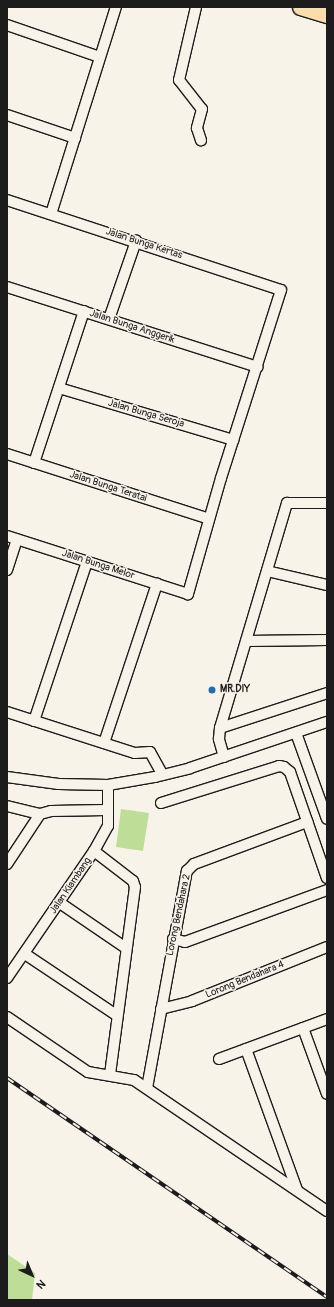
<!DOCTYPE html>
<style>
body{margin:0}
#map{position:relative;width:334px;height:1307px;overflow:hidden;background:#f7f3e8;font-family:Pangolin,sans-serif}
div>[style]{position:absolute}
.green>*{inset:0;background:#bede97}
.roads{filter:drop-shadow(1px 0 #1c1c1c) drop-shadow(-1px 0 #1c1c1c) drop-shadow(0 1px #1c1c1c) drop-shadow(0 -1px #1c1c1c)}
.minor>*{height:10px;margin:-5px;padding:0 5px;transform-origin:5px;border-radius:5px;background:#f7f3e8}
.highway>*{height:15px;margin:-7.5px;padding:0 7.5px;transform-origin:7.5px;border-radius:7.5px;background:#f9deab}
.rail>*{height:4px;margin-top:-2px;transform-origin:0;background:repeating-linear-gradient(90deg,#f7f3e8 0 8px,#1c1c1c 0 16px);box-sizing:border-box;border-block:1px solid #1c1c1c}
.dots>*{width:11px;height:11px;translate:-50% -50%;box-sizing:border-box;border:2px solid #f7f3e8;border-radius:50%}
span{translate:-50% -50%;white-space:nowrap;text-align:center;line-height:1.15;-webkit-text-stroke:3px #f7f3e8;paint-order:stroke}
.street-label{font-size:10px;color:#1c1c1c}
.poi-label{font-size:10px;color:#1c1c1c;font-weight:700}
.left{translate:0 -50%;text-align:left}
.frame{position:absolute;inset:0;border:8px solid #1c1c1c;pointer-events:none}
.north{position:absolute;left:12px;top:1255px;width:40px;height:40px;-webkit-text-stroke:3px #f7f3e8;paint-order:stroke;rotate:136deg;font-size:11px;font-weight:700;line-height:16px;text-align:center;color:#1c1c1c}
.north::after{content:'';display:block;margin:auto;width:14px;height:18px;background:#1c1c1c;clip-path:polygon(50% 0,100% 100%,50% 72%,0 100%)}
</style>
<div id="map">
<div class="green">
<i style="clip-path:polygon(121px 809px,149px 813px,143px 851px,116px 847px)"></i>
<i style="clip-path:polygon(7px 1254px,35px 1273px,32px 1300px,7px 1300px)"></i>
</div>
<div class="roads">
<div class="minor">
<i style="left:196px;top:7px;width:75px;rotate:103.1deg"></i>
<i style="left:179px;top:80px;width:37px;rotate:52deg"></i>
<i style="left:202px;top:109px;width:20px;rotate:105deg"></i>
<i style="left:197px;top:128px;width:13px;rotate:72deg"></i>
<i style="left:7px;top:25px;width:98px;rotate:19deg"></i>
<i style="left:7px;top:115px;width:72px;rotate:18.7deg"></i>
<i style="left:7px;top:200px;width:288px;rotate:18.2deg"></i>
<i style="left:281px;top:290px;width:197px;rotate:107.7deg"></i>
<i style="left:221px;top:478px;width:121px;rotate:105.9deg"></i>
<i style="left:188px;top:594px;width:190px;rotate:-162.2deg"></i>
<i style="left:51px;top:214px;width:217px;rotate:-72.6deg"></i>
<i style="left:7px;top:287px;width:263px;rotate:17.7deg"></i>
<i style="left:109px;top:319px;width:83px;rotate:-70.9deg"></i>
<i style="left:59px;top:388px;width:182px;rotate:16.6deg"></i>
<i style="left:7px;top:454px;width:212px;rotate:17.8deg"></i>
<i style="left:34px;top:463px;width:160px;rotate:-71.8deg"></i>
<i style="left:7px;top:570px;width:32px;rotate:-72deg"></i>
<i style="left:267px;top:571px;width:62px;rotate:13.1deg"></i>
<i style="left:246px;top:641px;width:81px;rotate:-0.7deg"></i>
<i style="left:7px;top:712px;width:134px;rotate:17.8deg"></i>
<i style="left:135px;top:753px;width:15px;rotate:-4deg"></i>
<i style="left:150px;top:752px;width:26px;rotate:61deg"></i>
<i style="left:34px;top:721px;width:168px;rotate:-71.6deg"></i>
<i style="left:220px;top:728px;width:113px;rotate:-18.1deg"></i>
<i style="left:296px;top:733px;width:91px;rotate:70.2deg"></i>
<i style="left:104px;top:743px;width:168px;rotate:-71.6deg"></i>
<i style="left:224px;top:757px;width:19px;rotate:-106deg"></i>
<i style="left:219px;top:739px;width:11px;rotate:-85deg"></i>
<i style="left:220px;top:728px;width:235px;rotate:-73.4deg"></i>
<i style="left:287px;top:503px;width:40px"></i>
<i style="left:7px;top:777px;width:52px;rotate:7.7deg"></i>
<i style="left:59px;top:784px;width:49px;rotate:1.2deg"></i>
<i style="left:108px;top:785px;width:48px;rotate:-9.7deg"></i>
<i style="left:155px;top:777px;width:36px;rotate:-14deg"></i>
<i style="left:190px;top:768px;width:145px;rotate:-18.6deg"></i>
<i style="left:161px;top:803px;width:124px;rotate:-17.4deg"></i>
<i style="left:279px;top:766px;width:5px;rotate:11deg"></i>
<i style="left:284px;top:767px;width:8px;rotate:40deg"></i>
<i style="left:290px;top:772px;width:112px;rotate:70.8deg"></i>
<i style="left:7px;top:806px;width:34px;rotate:14deg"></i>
<i style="left:40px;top:814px;width:11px;rotate:-15deg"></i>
<i style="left:51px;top:811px;width:55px;rotate:-1deg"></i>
<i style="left:94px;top:851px;width:49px;rotate:37.6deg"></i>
<i style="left:133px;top:881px;width:6px;rotate:72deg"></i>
<i style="left:135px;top:887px;width:190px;rotate:97.6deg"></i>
<i style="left:7px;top:864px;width:60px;rotate:-56.6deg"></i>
<i style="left:60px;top:903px;width:80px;rotate:34.3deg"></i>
<i style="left:173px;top:939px;width:12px;rotate:14deg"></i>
<i style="left:185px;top:942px;width:151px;rotate:-20.1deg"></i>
<i style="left:25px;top:954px;width:110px;rotate:33.8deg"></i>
<i style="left:7px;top:978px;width:154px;rotate:-55.6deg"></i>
<i style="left:94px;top:851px;width:29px;rotate:-61deg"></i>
<i style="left:108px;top:826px;width:41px;rotate:-90deg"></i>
<i style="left:161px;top:1009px;width:32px;rotate:-14deg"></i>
<i style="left:192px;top:1001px;width:145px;rotate:-21.8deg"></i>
<i style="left:7px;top:1017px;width:98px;rotate:34.2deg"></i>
<i style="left:88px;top:1072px;width:47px;rotate:9.9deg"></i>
<i style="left:134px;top:1080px;width:233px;rotate:34.2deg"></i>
<i style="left:303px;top:1028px;width:70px;rotate:70deg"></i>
<i style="left:246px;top:1049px;width:150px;rotate:70.1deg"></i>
<i style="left:219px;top:1059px;width:115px;rotate:-20.3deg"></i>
<i style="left:147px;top:1088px;width:221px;rotate:-79.6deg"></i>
<i style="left:187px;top:871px;width:10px;rotate:-45deg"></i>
<i style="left:194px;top:864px;width:121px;rotate:-20.4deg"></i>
</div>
<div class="highway">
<i style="left:300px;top:7px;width:28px;rotate:17deg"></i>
</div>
</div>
<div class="rail">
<i style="left:7px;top:1078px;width:388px;rotate:34.4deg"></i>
</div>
<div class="dots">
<i style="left:212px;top:690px;background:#1f6fb2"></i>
</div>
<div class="street-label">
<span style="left:144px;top:244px;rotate:18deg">Jalan Bunga Kertas</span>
<span style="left:132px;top:327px;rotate:18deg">Jalan Bunga Anggerik</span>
<span style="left:146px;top:414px;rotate:16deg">Jalan Bunga Seroja</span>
<span style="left:108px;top:487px;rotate:18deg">Jalan Bunga Teratai</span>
<span style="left:98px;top:565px;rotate:18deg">Jalan Bunga Melor</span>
<span style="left:71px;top:886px;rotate:-56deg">Jalan Kiambang</span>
<span style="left:179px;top:915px;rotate:-78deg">Lorong Bendahara 2</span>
<span style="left:245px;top:980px;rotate:-22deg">Lorong Bendahara 4</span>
</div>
<div class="poi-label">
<span class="left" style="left:220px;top:690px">MR.DIY</span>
</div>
<div class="frame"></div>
<div class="north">N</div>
</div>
